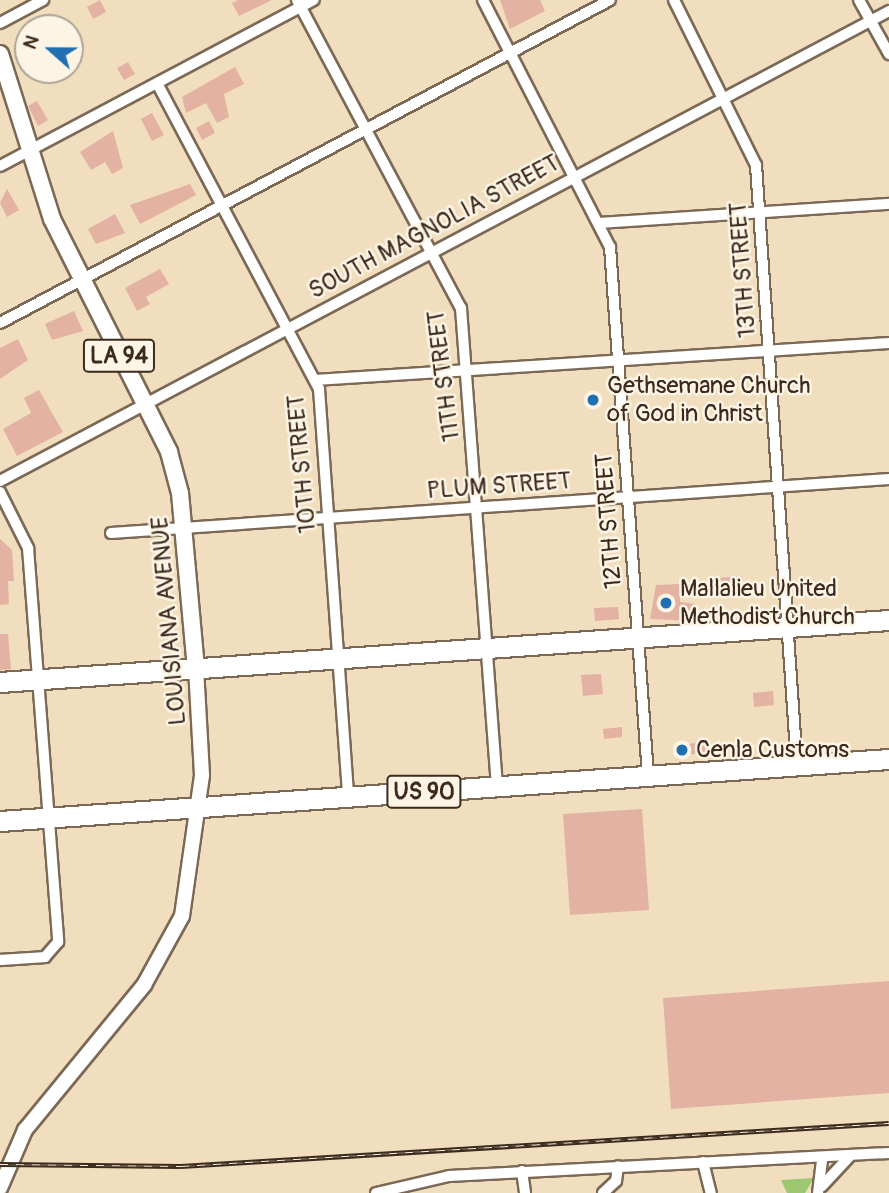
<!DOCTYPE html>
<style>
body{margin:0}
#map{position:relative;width:889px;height:1193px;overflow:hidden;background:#f1debe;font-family:Pangolin,sans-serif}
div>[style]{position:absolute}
.green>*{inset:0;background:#9ec772}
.building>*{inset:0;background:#e3b2a3}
.roads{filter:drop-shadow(2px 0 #7b6956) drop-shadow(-2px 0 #7b6956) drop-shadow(0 2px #7b6956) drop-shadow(0 -2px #7b6956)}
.street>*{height:10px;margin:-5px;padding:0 5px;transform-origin:5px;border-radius:5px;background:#fff}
.secondary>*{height:14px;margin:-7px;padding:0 7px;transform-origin:7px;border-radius:7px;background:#fff}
.primary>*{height:16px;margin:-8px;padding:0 8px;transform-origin:8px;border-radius:8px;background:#fff}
.highway>*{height:19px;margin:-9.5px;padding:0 9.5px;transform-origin:9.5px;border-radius:9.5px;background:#fff}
.rail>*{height:5px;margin-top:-2.5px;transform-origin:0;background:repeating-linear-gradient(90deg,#fcf5e5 0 8px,#3b2a1e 0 16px);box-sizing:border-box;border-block:2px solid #3b2a1e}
.dots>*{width:19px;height:19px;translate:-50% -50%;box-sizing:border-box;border:4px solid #fcf5e5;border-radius:50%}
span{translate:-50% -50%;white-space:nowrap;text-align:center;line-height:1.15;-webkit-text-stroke:5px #fcf5e5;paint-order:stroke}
.shield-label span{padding:2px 5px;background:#fcf5e5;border:2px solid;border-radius:5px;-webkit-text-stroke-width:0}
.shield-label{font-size:23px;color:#3b2a1e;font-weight:700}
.street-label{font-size:24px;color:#3b2a1e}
.poi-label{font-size:24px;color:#3b2a1e}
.left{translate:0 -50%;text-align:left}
.north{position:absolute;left:14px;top:14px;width:70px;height:70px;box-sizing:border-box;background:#fcf5e5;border:2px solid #afa495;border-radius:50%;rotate:291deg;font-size:19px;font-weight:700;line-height:28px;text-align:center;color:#3b2a1e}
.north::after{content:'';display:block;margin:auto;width:24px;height:32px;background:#1f6fb2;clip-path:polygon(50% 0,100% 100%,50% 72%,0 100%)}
</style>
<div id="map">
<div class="green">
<i style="clip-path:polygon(814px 1178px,805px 1193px,787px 1193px,781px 1180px)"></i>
</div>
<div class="building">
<i style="clip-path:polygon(100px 0,106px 12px,93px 19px,87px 7px)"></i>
<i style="clip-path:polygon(238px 0,272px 0,239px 16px,232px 3px)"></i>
<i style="clip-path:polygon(500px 0,540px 0,545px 11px,510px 29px)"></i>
<i style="clip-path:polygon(28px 38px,28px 67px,16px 44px)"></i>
<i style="clip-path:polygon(128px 62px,135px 74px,124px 80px,117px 68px)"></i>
<i style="clip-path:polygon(235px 67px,244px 84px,224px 94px,229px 117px,217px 123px,206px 103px,186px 113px,182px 97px)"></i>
<i style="clip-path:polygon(37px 101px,48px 120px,38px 126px,28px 106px)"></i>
<i style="clip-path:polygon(152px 113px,164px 135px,152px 141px,141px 119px)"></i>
<i style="clip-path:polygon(209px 121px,215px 133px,202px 140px,196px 128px)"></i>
<i style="clip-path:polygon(113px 131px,123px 168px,112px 174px,105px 162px,91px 170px,80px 152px)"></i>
<i style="clip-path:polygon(190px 184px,196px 195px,140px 224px,130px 205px)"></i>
<i style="clip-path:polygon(7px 189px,19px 210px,7px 217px,0 203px)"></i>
<i style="clip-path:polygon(115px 214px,125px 233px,96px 244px,88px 229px)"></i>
<i style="clip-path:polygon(160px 269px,169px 284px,146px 297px,150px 304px,137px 311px,125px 288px)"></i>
<i style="clip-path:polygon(74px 311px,83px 331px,52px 340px,45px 324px)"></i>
<i style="clip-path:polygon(18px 339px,28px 360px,0 379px,0 348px)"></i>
<i style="clip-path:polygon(39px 390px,63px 432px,17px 456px,3px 429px,31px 413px,24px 398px)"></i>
<i style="clip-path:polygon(0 539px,12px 550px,14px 581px,8px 581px,9px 604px,0 605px)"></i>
<i style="clip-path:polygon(742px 576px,743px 594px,719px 596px,718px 578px)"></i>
<i style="clip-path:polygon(679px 584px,680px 602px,695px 604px,696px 621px,650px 619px,656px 585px)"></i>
<i style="clip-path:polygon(618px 607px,619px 619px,595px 621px,594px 608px)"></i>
<i style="clip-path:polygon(0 634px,8px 634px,11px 669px,0 670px)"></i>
<i style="clip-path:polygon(601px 674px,603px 694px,583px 696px,581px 675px)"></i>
<i style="clip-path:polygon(773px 691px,774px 705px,754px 707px,753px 693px)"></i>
<i style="clip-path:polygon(622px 727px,622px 737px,604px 739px,603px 729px)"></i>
<i style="clip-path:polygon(705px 742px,706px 753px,679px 755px,678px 745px)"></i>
<i style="clip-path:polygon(642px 809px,649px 910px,570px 915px,563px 814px)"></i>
<i style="clip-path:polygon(889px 981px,889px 1093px,671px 1109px,663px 998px)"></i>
</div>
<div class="roads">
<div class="street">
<i style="left:297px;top:0;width:349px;rotate:62deg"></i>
<i style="left:461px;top:308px;width:480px;rotate:85.7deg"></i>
<i style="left:483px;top:0;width:278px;rotate:62.8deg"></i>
<i style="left:610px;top:247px;width:530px;rotate:85.89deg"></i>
<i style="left:674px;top:0;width:184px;rotate:63.6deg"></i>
<i style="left:756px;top:165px;width:602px;rotate:86.1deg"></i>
<i style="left:859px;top:0;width:62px;rotate:60.9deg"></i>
<i style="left:0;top:23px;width:49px;rotate:-28.1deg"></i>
<i style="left:157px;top:83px;width:346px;rotate:62.1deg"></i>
<i style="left:319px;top:389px;width:409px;rotate:85.9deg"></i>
<i style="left:0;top:166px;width:355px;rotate:-27.9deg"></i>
<i style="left:600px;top:223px;width:290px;rotate:-3.8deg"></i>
<i style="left:0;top:323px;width:690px;rotate:-27.9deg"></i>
<i style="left:315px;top:380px;width:575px;rotate:-3.69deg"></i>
<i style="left:0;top:481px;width:1006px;rotate:-27.86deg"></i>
<i style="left:0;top:492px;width:63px;rotate:63.4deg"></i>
<i style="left:28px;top:548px;width:395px;rotate:85.6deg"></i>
<i style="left:58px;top:942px;width:20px;rotate:131deg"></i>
<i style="left:45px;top:957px;width:45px;rotate:176.2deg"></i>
<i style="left:111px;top:533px;width:780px;rotate:-3.97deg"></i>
<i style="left:703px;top:1162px;width:32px;rotate:76deg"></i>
<i style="left:522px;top:1171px;width:22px;rotate:82deg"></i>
<i style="left:822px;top:1186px;width:40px;rotate:-47deg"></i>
<i style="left:376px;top:1193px;width:75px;rotate:-13.1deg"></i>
<i style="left:449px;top:1176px;width:441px;rotate:-3deg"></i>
<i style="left:603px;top:1193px;width:18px;rotate:-43deg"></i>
<i style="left:616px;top:1181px;width:15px;rotate:-82deg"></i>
<i style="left:818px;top:1193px;width:35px;rotate:-83deg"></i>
</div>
<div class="secondary">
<i style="left:0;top:1188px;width:63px;rotate:-66.7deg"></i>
<i style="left:25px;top:1130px;width:188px;rotate:-50.6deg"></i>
<i style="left:144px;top:985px;width:79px;rotate:-61.2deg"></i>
<i style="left:182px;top:916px;width:142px;rotate:-81.9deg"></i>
<i style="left:202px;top:775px;width:107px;rotate:-93.2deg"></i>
</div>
<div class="primary">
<i style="left:0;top:54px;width:173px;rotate:72.5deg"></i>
<i style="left:52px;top:219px;width:261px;rotate:63.3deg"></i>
<i style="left:169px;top:452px;width:42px;rotate:75deg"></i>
<i style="left:180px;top:493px;width:176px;rotate:84.8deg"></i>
</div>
<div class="highway">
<i style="left:0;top:682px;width:891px;rotate:-3.99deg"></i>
<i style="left:0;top:821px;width:891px;rotate:-3.99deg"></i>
</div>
</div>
<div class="rail">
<i style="left:0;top:1164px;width:181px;rotate:0.6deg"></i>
<i style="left:181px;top:1166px;width:709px;rotate:-3.48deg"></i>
</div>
<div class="dots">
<i style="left:593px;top:400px;background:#1f6fb2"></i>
<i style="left:666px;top:603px;background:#1f6fb2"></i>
<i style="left:682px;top:750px;background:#1f6fb2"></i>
</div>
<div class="shield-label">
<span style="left:119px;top:356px">LA 94</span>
<span style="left:424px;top:792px">US 90</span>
</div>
<div class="street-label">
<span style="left:434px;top:227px;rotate:-28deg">SOUTH MAGNOLIA STREET</span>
<span style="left:743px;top:270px;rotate:-94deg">13TH STREET</span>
<span style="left:444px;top:376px;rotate:-97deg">11TH STREET</span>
<span style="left:302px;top:464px;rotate:-95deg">10TH STREET</span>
<span style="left:499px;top:486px;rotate:-4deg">PLUM STREET</span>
<span style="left:609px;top:521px;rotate:-94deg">12TH STREET</span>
<span style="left:169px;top:621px;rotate:-95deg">LOUISIANA AVENUE</span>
</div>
<div class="poi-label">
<span class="left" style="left:607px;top:400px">Gethsemane Church<br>of God in Christ</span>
<span class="left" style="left:680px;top:603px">Mallalieu United<br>Methodist Church</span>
<span class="left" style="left:696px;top:750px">Cenla Customs</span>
</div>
<div class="north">N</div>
</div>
